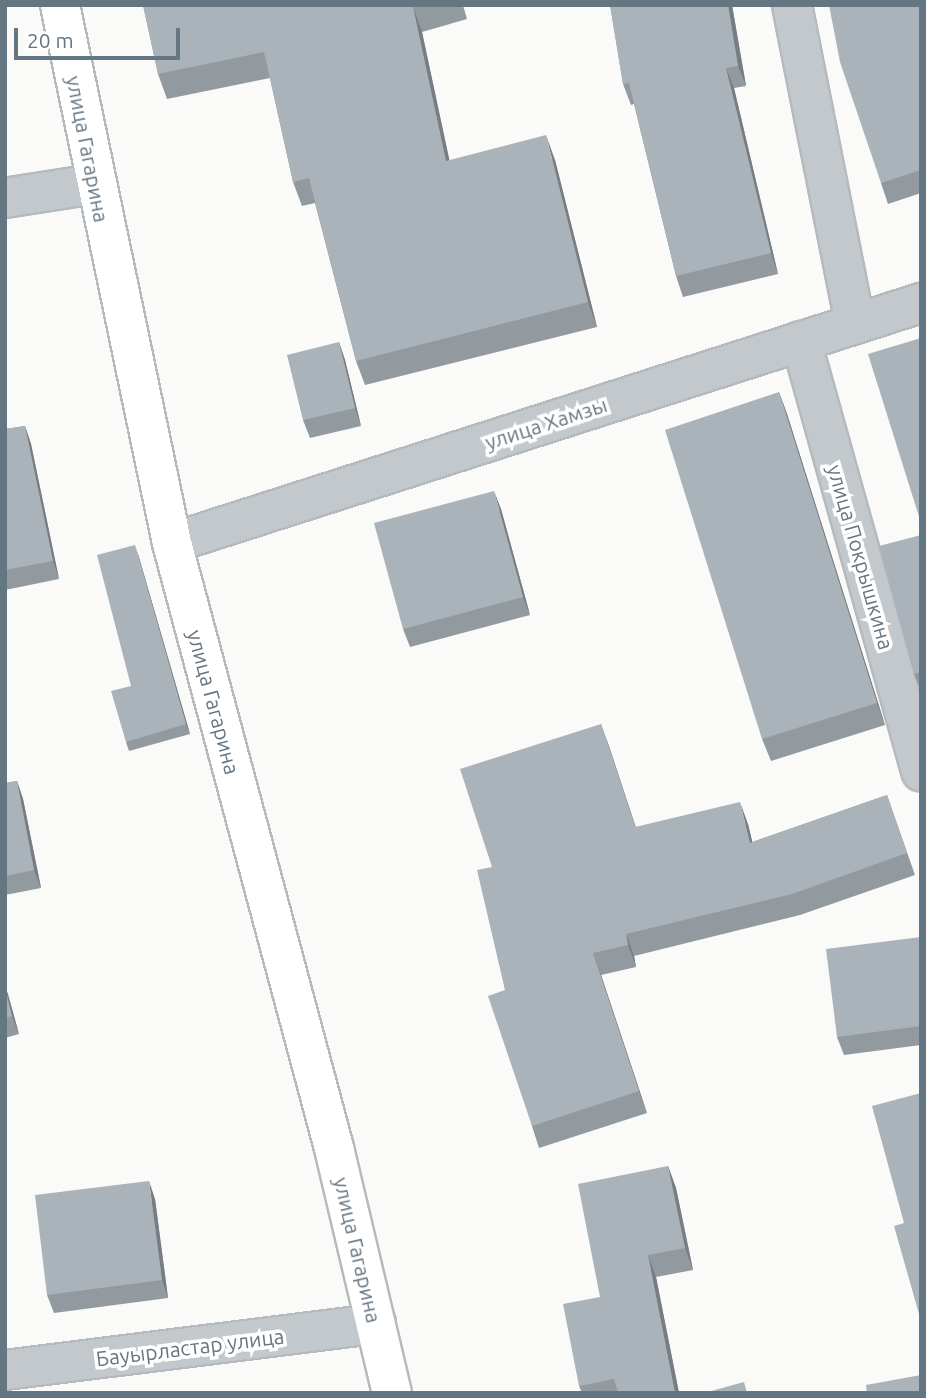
<!DOCTYPE html>
<meta charset="utf-8">
<style>
body{margin:0}
#map{position:relative;width:926px;height:1398px;overflow:hidden;background:#fafaf8;font-family:Ubuntu,sans-serif}
div>[style]{position:absolute}
.roads{filter:drop-shadow(2px 0 #b5babe) drop-shadow(-2px 0 #b5babe) drop-shadow(0 2px #b5babe) drop-shadow(0 -2px #b5babe)}
.minor>*{height:38px;margin:-19px;padding:0 19px;transform-origin:19px;border-radius:19px;background:#c3c8cc}
.major>*{height:38px;margin:-19px;padding:0 19px;transform-origin:19px;border-radius:19px;background:#fff}
.wall>*{inset:0;background:#929a9f}
.shaded-wall>*{inset:0;background:#777d82}
.building>*{inset:0;background:#aab3b9}
span{translate:-50% -50%;white-space:nowrap;text-align:center;line-height:1.15;-webkit-text-stroke:7px #fff;paint-order:stroke}
.street-label{font-size:21px;color:#657683}
.frame{position:absolute;inset:0;border:7px solid #657683;pointer-events:none}
.scale{position:absolute;left:14px;top:28px;width:166px;height:32px;box-sizing:border-box;border:4px solid #657683;border-top:0;padding-left:9px;font-size:21px;line-height:24px;white-space:nowrap;color:#657683;-webkit-text-stroke:5px #fff;paint-order:stroke}
</style>
<div id="map">
<div class="roads">
<div class="minor">
<i style="left:792px;top:5px;width:325px;rotate:78.8deg"></i>
<i style="left:5px;top:198px;width:90px;rotate:-8.9deg"></i>
<i style="left:801px;top:341px;width:447px;rotate:74.4deg"></i>
<i style="left:172px;top:543px;width:787px;rotate:-17.77deg"></i>
<i style="left:5px;top:1370px;width:374px;rotate:-7.1deg"></i>
</div>
<div class="major">
<i style="left:60px;top:5px;width:550px;rotate:78.24deg"></i>
<i style="left:172px;top:543px;width:626px;rotate:75.01deg"></i>
<i style="left:334px;top:1148px;width:252px;rotate:76.7deg"></i>
</div>
</div>
<div class="wall">
<i style="clip-path:polygon(143px 5px,463px 5px,467px 19px,422px 32px,449px 160px,555px 160px,597px 327px,365px 385px,356px 361px,315px 203px,302px 206px,293px 182px,270px 78px,167px 99px,158px 74px)"></i>
<i style="clip-path:polygon(610px 5px,732px 5px,746px 86px,734px 88px,778px 274px,683px 297px,676px 276px,634px 104px,631px 105px,623px 84px)"></i>
<i style="clip-path:polygon(921px 5px,921px 193px,888px 204px,881px 183px)"></i>
<i style="clip-path:polygon(339px 342px,345px 360px,361px 426px,310px 438px,303px 420px)"></i>
<i style="clip-path:polygon(779px 392px,787px 414px,885px 725px,771px 761px,762px 739px)"></i>
<i style="clip-path:polygon(25px 426px,31px 444px,59px 579px,5px 590px,5px 429px)"></i>
<i style="clip-path:polygon(501px 509px,530px 615px,410px 647px,403px 629px)"></i>
<i style="clip-path:polygon(921px 535px,921px 691px,914px 674px)"></i>
<i style="clip-path:polygon(138px 554px,190px 734px,129px 751px,126px 742px,131px 686px)"></i>
<i style="clip-path:polygon(601px 724px,635px 827px,748px 824px,752px 842px,887px 795px,915px 875px,800px 915px,634px 956px,636px 967px,601px 975px,647px 1113px,539px 1148px,532px 1126px,505px 990px,492px 867px)"></i>
<i style="clip-path:polygon(17px 781px,23px 799px,41px 888px,5px 895px,5px 783px)"></i>
<i style="clip-path:polygon(921px 937px,921px 1045px,844px 1055px,837px 1037px)"></i>
<i style="clip-path:polygon(5px 986px,19px 1034px,5px 1038px)"></i>
<i style="clip-path:polygon(668px 1166px,676px 1188px,693px 1270px,656px 1277px,679px 1393px,582px 1393px,579px 1386px,600px 1297px)"></i>
<i style="clip-path:polygon(155px 1199px,168px 1298px,54px 1313px,47px 1295px)"></i>
</div>
<div class="shaded-wall">
<i style="clip-path:polygon(728px 5px,732px 5px,746px 86px,738px 66px)"></i>
<i style="clip-path:polygon(413px 7px,422px 32px,455px 186px,446px 161px)"></i>
<i style="clip-path:polygon(726px 68px,734px 88px,778px 274px,771px 253px)"></i>
<i style="clip-path:polygon(546px 135px,555px 160px,597px 327px,588px 302px)"></i>
<i style="clip-path:polygon(339px 342px,345px 360px,361px 426px,355px 408px)"></i>
<i style="clip-path:polygon(779px 392px,787px 414px,885px 725px,877px 703px)"></i>
<i style="clip-path:polygon(25px 426px,31px 444px,59px 579px,53px 561px)"></i>
<i style="clip-path:polygon(494px 491px,501px 509px,530px 615px,523px 597px)"></i>
<i style="clip-path:polygon(135px 545px,138px 554px,190px 734px,186px 724px)"></i>
<i style="clip-path:polygon(601px 724px,609px 746px,643px 849px,635px 827px)"></i>
<i style="clip-path:polygon(17px 781px,23px 799px,41px 888px,34px 870px)"></i>
<i style="clip-path:polygon(740px 802px,748px 824px,758px 865px,750px 843px)"></i>
<i style="clip-path:polygon(626px 934px,634px 956px,636px 967px,628px 945px)"></i>
<i style="clip-path:polygon(593px 953px,601px 975px,647px 1113px,639px 1091px)"></i>
<i style="clip-path:polygon(5px 986px,8px 994px,19px 1034px,12px 1016px)"></i>
<i style="clip-path:polygon(668px 1166px,676px 1188px,693px 1270px,685px 1248px)"></i>
<i style="clip-path:polygon(149px 1181px,155px 1199px,168px 1298px,162px 1280px)"></i>
<i style="clip-path:polygon(648px 1255px,656px 1277px,679px 1393px,675px 1393px)"></i>
</div>
<div class="building">
<i style="clip-path:polygon(143px 5px,419px 5px,413px 7px,446px 161px,546px 135px,588px 302px,356px 361px,309px 178px,293px 182px,264px 52px,158px 74px)"></i>
<i style="clip-path:polygon(610px 5px,728px 5px,738px 66px,726px 68px,771px 253px,676px 276px,629px 83px,623px 84px)"></i>
<i style="clip-path:polygon(829px 5px,921px 5px,921px 170px,881px 183px,840px 62px)"></i>
<i style="clip-path:polygon(921px 338px,921px 523px,868px 354px)"></i>
<i style="clip-path:polygon(339px 342px,355px 408px,303px 420px,287px 355px)"></i>
<i style="clip-path:polygon(779px 392px,877px 703px,762px 739px,665px 430px)"></i>
<i style="clip-path:polygon(25px 426px,53px 561px,5px 570px,5px 429px)"></i>
<i style="clip-path:polygon(494px 491px,523px 597px,403px 629px,374px 523px)"></i>
<i style="clip-path:polygon(921px 535px,921px 672px,914px 674px,879px 546px)"></i>
<i style="clip-path:polygon(135px 545px,186px 724px,126px 742px,111px 691px,131px 686px,97px 555px)"></i>
<i style="clip-path:polygon(601px 724px,635px 827px,740px 802px,750px 843px,887px 795px,907px 853px,792px 894px,626px 934px,628px 945px,593px 953px,639px 1091px,532px 1126px,488px 996px,505px 990px,477px 870px,492px 867px,460px 769px)"></i>
<i style="clip-path:polygon(17px 781px,34px 870px,5px 876px,5px 783px)"></i>
<i style="clip-path:polygon(921px 937px,921px 1026px,837px 1037px,826px 949px)"></i>
<i style="clip-path:polygon(5px 990px,12px 1016px,5px 1018px)"></i>
<i style="clip-path:polygon(921px 1093px,921px 1321px,894px 1226px,904px 1223px,872px 1106px)"></i>
<i style="clip-path:polygon(668px 1166px,685px 1248px,648px 1255px,675px 1393px,618px 1393px,614px 1379px,579px 1386px,563px 1304px,600px 1297px,578px 1184px)"></i>
<i style="clip-path:polygon(149px 1181px,162px 1280px,47px 1295px,35px 1195px)"></i>
<i style="clip-path:polygon(921px 1375px,921px 1393px,867px 1393px,866px 1385px)"></i>
<i style="clip-path:polygon(744px 1382px,747px 1393px,704px 1393px)"></i>
</div>
<div class="street-label">
<span style="left:88px;top:149px;rotate:79deg">улица Гагарина</span>
<span style="left:546px;top:423px;rotate:-18deg">улица Хамзы</span>
<span style="left:861px;top:557px;rotate:74deg">улица Покрышкина</span>
<span style="left:214px;top:702px;rotate:75deg">улица Гагарина</span>
<span style="left:358px;top:1250px;rotate:77deg">улица Гагарина</span>
<span style="left:190px;top:1347px;rotate:-7deg">Бауырластар улица</span>
</div>
<div class="frame"></div>
<div class="scale">20 m</div>
</div>
